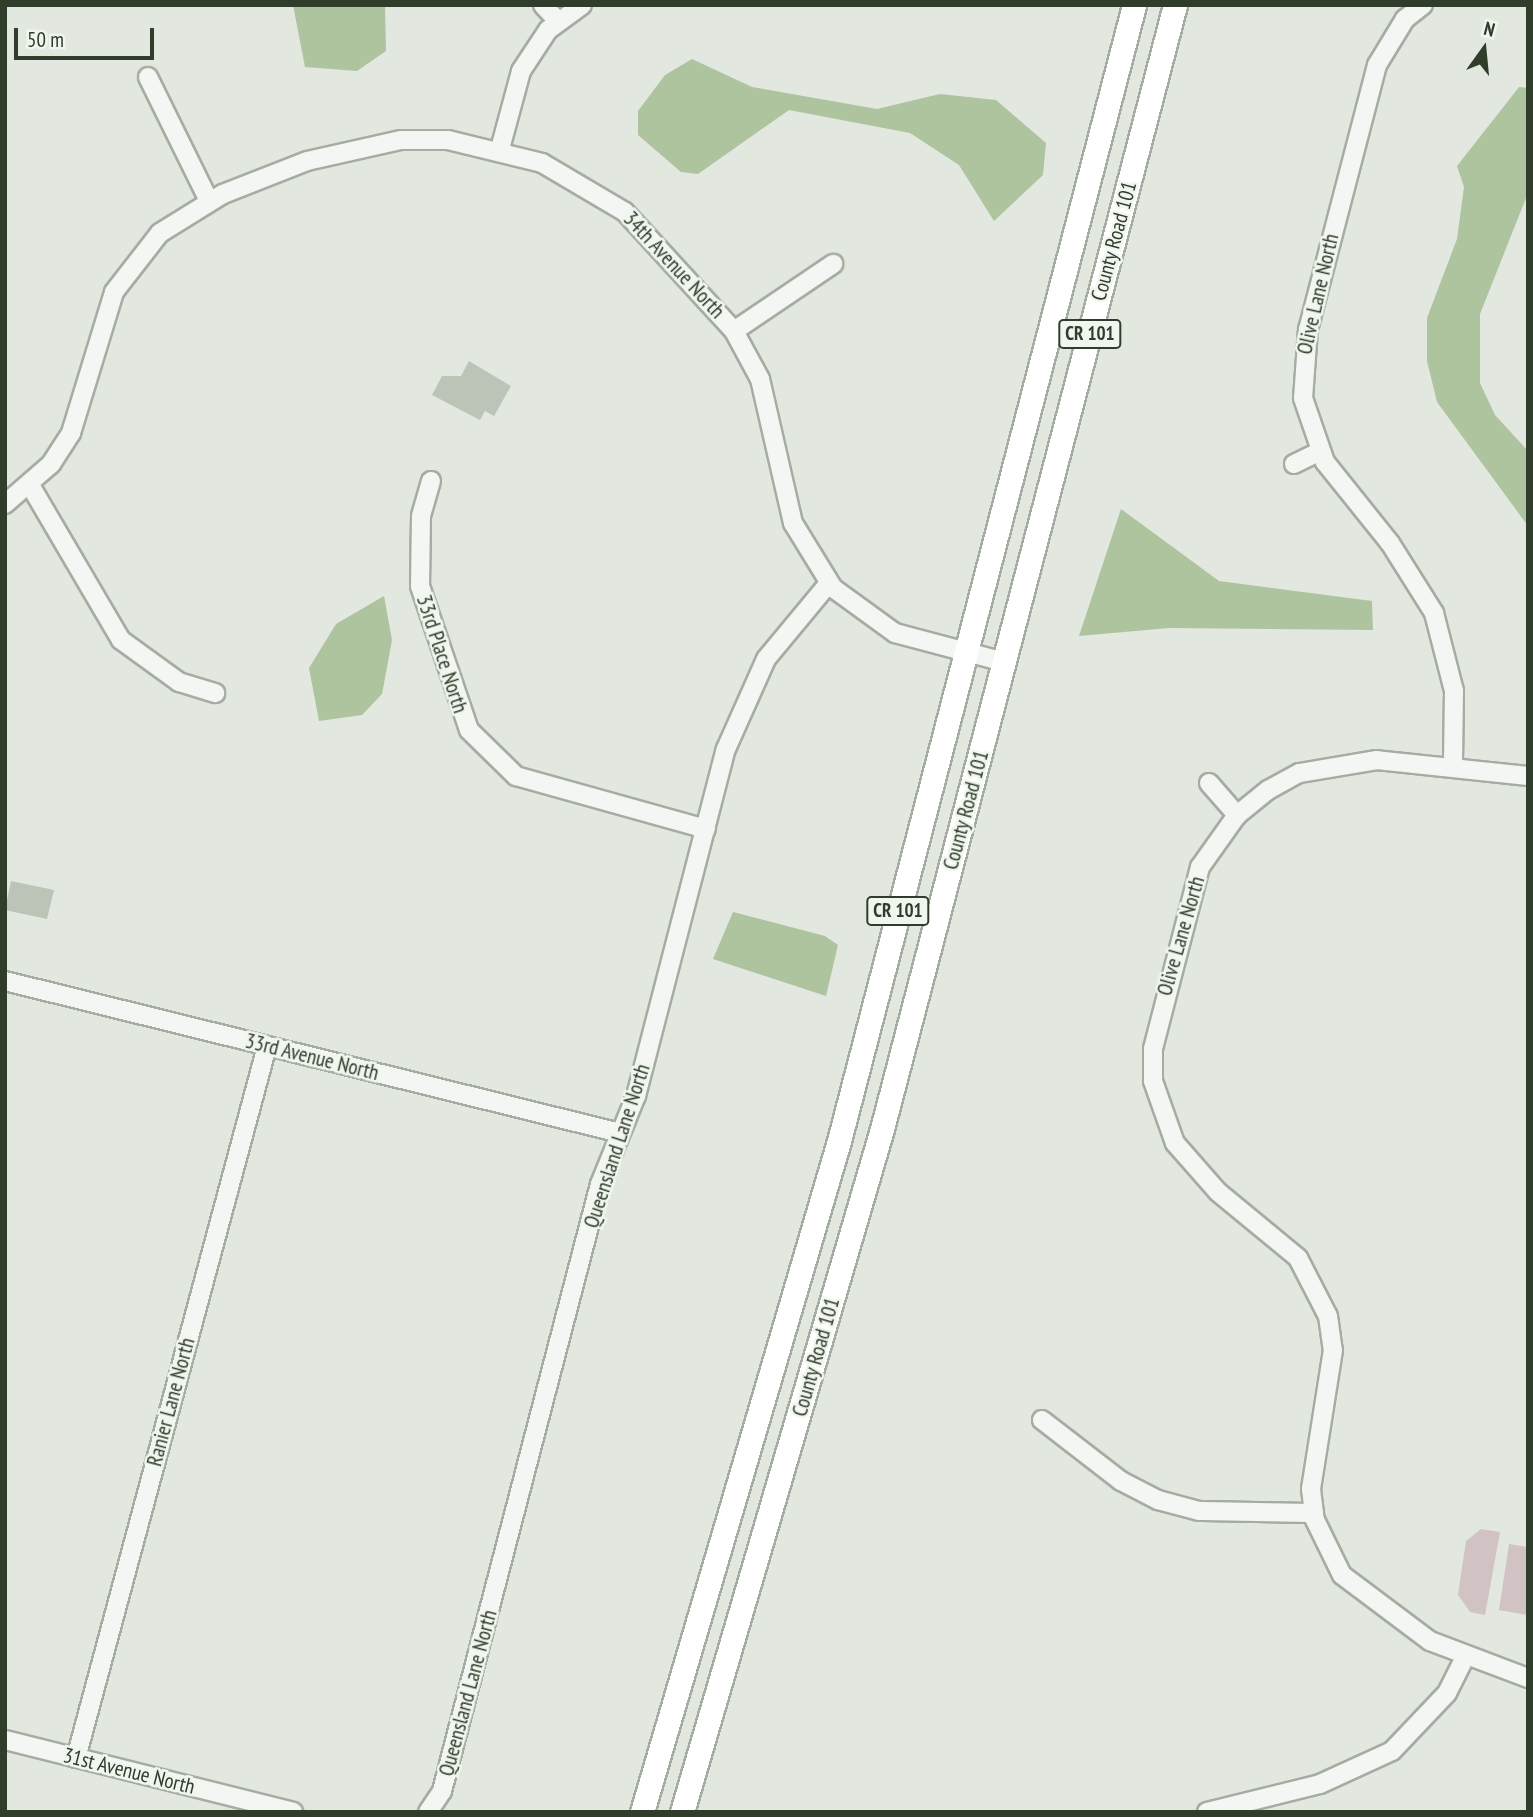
<!DOCTYPE html>
<style>
body{margin:0}
#map{position:relative;width:1533px;height:1817px;overflow:hidden;background:#e2e7e0;font-family:"PT Sans Narrow",sans-serif}
div>[style]{position:absolute}
.green>*{inset:0;background:#d1c2c4}
.water>*{inset:0;background:#adc49e}
.building>*{inset:0;background:#bbc4b7}
.roads{filter:drop-shadow(2px 0 #a5ada2) drop-shadow(-2px 0 #a5ada2) drop-shadow(0 2px #a5ada2) drop-shadow(0 -2px #a5ada2)}
.minor>*{height:18px;margin:-9px;padding:0 9px;transform-origin:9px;border-radius:9px;background:#f3f6f2}
.major>*{height:23px;margin:-11.5px;padding:0 11.5px;transform-origin:11.5px;border-radius:11.5px;background:#fff}
span{translate:-50% -50%;white-space:nowrap;text-align:center;line-height:1.15;-webkit-text-stroke:5px #f1f5ef;paint-order:stroke}
.shield-label span{padding:2px 5px;background:#f1f5ef;border:2px solid;border-radius:5px;-webkit-text-stroke-width:0}
.shield-label{font-size:19px;color:#2f3d2a;font-weight:700}
.street-label{font-size:21px;color:#2f3d2a}
.frame{position:absolute;inset:0;border:7px solid #2f3d2a;pointer-events:none}
.north{position:absolute;left:1449px;top:14px;width:70px;height:70px;-webkit-text-stroke:5px #f1f5ef;paint-order:stroke;rotate:15deg;font-size:19px;font-weight:700;line-height:28px;text-align:center;color:#2f3d2a}
.north::after{content:'';display:block;margin:auto;width:24px;height:32px;background:#2f3d2a;clip-path:polygon(50% 0,100% 100%,50% 72%,0 100%)}
.scale{position:absolute;left:14px;top:28px;width:140px;height:32px;box-sizing:border-box;border:4px solid #2f3d2a;border-top:0;padding-left:9px;font-size:21px;line-height:24px;white-space:nowrap;color:#2f3d2a;-webkit-text-stroke:5px #f1f5ef;paint-order:stroke}
</style>
<div id="map">
<div class="green">
<i style="clip-path:polygon(1481px 1529px,1500px 1532px,1485px 1615px,1470px 1612px,1458px 1595px,1466px 1541px)"></i>
<i style="clip-path:polygon(1509px 1544px,1528px 1547px,1528px 1615px,1499px 1610px)"></i>
</div>
<div class="water">
<i style="clip-path:polygon(293px 5px,385px 7px,386px 51px,357px 71px,305px 67px)"></i>
<i style="clip-path:polygon(692px 59px,752px 87px,877px 109px,940px 94px,996px 100px,1046px 143px,1043px 175px,994px 221px,959px 165px,910px 133px,789px 110px,698px 174px,681px 172px,638px 135px,638px 111px,665px 75px)"></i>
<i style="clip-path:polygon(1519px 87px,1528px 88px,1528px 193px,1480px 314px,1480px 383px,1495px 415px,1528px 451px,1528px 526px,1437px 402px,1427px 361px,1427px 318px,1457px 239px,1464px 187px,1457px 166px)"></i>
<i style="clip-path:polygon(1121px 509px,1219px 581px,1372px 601px,1373px 630px,1169px 628px,1079px 636px)"></i>
<i style="clip-path:polygon(384px 596px,392px 640px,382px 694px,362px 715px,319px 721px,309px 668px,336px 624px)"></i>
<i style="clip-path:polygon(733px 912px,825px 936px,838px 945px,826px 996px,713px 959px)"></i>
</div>
<div class="building">
<i style="clip-path:polygon(469px 361px,511px 386px,494px 416px,485px 411px,480px 420px,432px 395px,442px 376px,461px 376px)"></i>
<i style="clip-path:polygon(11px 881px,54px 890px,47px 919px,5px 910px)"></i>
</div>
<div class="roads">
<div class="minor">
<i style="left:543px;top:5px;width:21px;rotate:47deg"></i>
<i style="left:1423px;top:5px;width:23px;rotate:142deg"></i>
<i style="left:1405px;top:19px;width:54px;rotate:121.3deg"></i>
<i style="left:1377px;top:65px;width:273px;rotate:104.6deg"></i>
<i style="left:1308px;top:329px;width:69px;rotate:94.1deg"></i>
<i style="left:1303px;top:398px;width:68px;rotate:71deg"></i>
<i style="left:1325px;top:462px;width:104px;rotate:51.3deg"></i>
<i style="left:1390px;top:543px;width:83px;rotate:57.8deg"></i>
<i style="left:1434px;top:613px;width:81px;rotate:75.6deg"></i>
<i style="left:1454px;top:691px;width:73px;rotate:90.8deg"></i>
<i style="left:148px;top:77px;width:138px;rotate:63.8deg"></i>
<i style="left:500px;top:149px;width:81px;rotate:-74.9deg"></i>
<i style="left:521px;top:71px;width:49px;rotate:-56.6deg"></i>
<i style="left:548px;top:30px;width:42px;rotate:-36.3deg"></i>
<i style="left:734px;top:331px;width:120px;rotate:-34.1deg"></i>
<i style="left:1294px;top:464px;width:28px;rotate:-26deg"></i>
<i style="left:431px;top:481px;width:36px;rotate:106deg"></i>
<i style="left:421px;top:516px;width:70px;rotate:90.8deg"></i>
<i style="left:420px;top:586px;width:152px;rotate:71.2deg"></i>
<i style="left:469px;top:730px;width:66px;rotate:44.4deg"></i>
<i style="left:516px;top:776px;width:197px;rotate:15.6deg"></i>
<i style="left:30px;top:485px;width:180px;rotate:59.6deg"></i>
<i style="left:121px;top:640px;width:72px;rotate:35.9deg"></i>
<i style="left:179px;top:682px;width:38px;rotate:17deg"></i>
<i style="left:5px;top:504px;width:61px;rotate:-41deg"></i>
<i style="left:51px;top:464px;width:37px;rotate:-57deg"></i>
<i style="left:71px;top:433px;width:147px;rotate:-73deg"></i>
<i style="left:114px;top:292px;width:75px;rotate:-52.1deg"></i>
<i style="left:160px;top:233px;width:74px;rotate:-31.8deg"></i>
<i style="left:223px;top:194px;width:90px;rotate:-21.4deg"></i>
<i style="left:307px;top:161px;width:96px;rotate:-12.6deg"></i>
<i style="left:401px;top:140px;width:47px"></i>
<i style="left:448px;top:140px;width:97px;rotate:13.7deg"></i>
<i style="left:542px;top:163px;width:96px;rotate:30.6deg"></i>
<i style="left:625px;top:212px;width:161px;rotate:47.5deg"></i>
<i style="left:734px;top:331px;width:55px;rotate:61.6deg"></i>
<i style="left:760px;top:379px;width:148px;rotate:77.1deg"></i>
<i style="left:793px;top:523px;width:76px;rotate:58.4deg"></i>
<i style="left:833px;top:588px;width:77px;rotate:36deg"></i>
<i style="left:895px;top:633px;width:113px;rotate:14.9deg"></i>
<i style="left:1528px;top:776px;width:152px;rotate:-174deg"></i>
<i style="left:1377px;top:760px;width:79px;rotate:170.5deg"></i>
<i style="left:1299px;top:773px;width:35px;rotate:151deg"></i>
<i style="left:1268px;top:790px;width:40px;rotate:141deg"></i>
<i style="left:1237px;top:815px;width:64px;rotate:125.4deg"></i>
<i style="left:1200px;top:867px;width:188px;rotate:104.5deg"></i>
<i style="left:1153px;top:1049px;width:32px;rotate:90deg"></i>
<i style="left:1153px;top:1081px;width:66px;rotate:70.5deg"></i>
<i style="left:1175px;top:1143px;width:65px;rotate:48.7deg"></i>
<i style="left:1218px;top:1192px;width:104px;rotate:39.5deg"></i>
<i style="left:1298px;top:1258px;width:65px;rotate:62.7deg"></i>
<i style="left:1328px;top:1316px;width:34px;rotate:82deg"></i>
<i style="left:1333px;top:1350px;width:141px;rotate:99deg"></i>
<i style="left:1311px;top:1489px;width:31px;rotate:83deg"></i>
<i style="left:1315px;top:1520px;width:61px;rotate:63.9deg"></i>
<i style="left:1342px;top:1575px;width:110px;rotate:36.9deg"></i>
<i style="left:1430px;top:1641px;width:105px;rotate:20.7deg"></i>
<i style="left:1209px;top:783px;width:43px;rotate:48.8deg"></i>
<i style="left:5px;top:981px;width:634px;rotate:13.88deg"></i>
<i style="left:1042px;top:1420px;width:100px;rotate:37.7deg"></i>
<i style="left:1121px;top:1481px;width:42px;rotate:27.2deg"></i>
<i style="left:1158px;top:1500px;width:42px;rotate:15deg"></i>
<i style="left:1199px;top:1511px;width:115px;rotate:1deg"></i>
<i style="left:5px;top:1740px;width:297px;rotate:14deg"></i>
<i style="left:76px;top:1758px;width:737px;rotate:-74.98deg"></i>
<i style="left:428px;top:1812px;width:25px;rotate:-56deg"></i>
<i style="left:442px;top:1791px;width:627px;rotate:-75.41deg"></i>
<i style="left:600px;top:1184px;width:95px;rotate:-67.8deg"></i>
<i style="left:636px;top:1096px;width:358px;rotate:-75.5deg"></i>
<i style="left:726px;top:749px;width:98px;rotate:-66deg"></i>
<i style="left:766px;top:659px;width:99px;rotate:-50.3deg"></i>
<i style="left:1207px;top:1812px;width:116px;rotate:-13.9deg"></i>
<i style="left:1320px;top:1784px;width:79px;rotate:-24.6deg"></i>
<i style="left:1392px;top:1751px;width:80px;rotate:-46.5deg"></i>
<i style="left:1447px;top:1693px;width:40px;rotate:-63.4deg"></i>
</div>
<div class="major">
<i style="left:642px;top:1812px;width:699px;rotate:-73.64deg"></i>
<i style="left:839px;top:1141px;width:1174px;rotate:-75.44deg"></i>
<i style="left:682px;top:1812px;width:712px;rotate:-73.68deg"></i>
<i style="left:882px;top:1129px;width:1162px;rotate:-75.39deg"></i>
</div>
</div>
<div class="shield-label">
<span style="left:1090px;top:334px">CR 101</span>
<span style="left:898px;top:911px">CR 101</span>
</div>
<div class="street-label">
<span style="left:1114px;top:241px;rotate:-75deg">County Road 101</span>
<span style="left:674px;top:265px;rotate:47deg">34th Avenue North</span>
<span style="left:1318px;top:294px;rotate:-77deg">Olive Lane North</span>
<span style="left:442px;top:654px;rotate:72deg">33rd Place North</span>
<span style="left:966px;top:810px;rotate:-75deg">County Road 101</span>
<span style="left:1181px;top:936px;rotate:-74deg">Olive Lane North</span>
<span style="left:312px;top:1057px;rotate:14deg">33rd Avenue North</span>
<span style="left:617px;top:1146px;rotate:-72deg">Queensland Lane North</span>
<span style="left:816px;top:1357px;rotate:-74deg">County Road 101</span>
<span style="left:171px;top:1402px;rotate:-75deg">Ranier Lane North</span>
<span style="left:468px;top:1693px;rotate:-75deg">Queensland Lane North</span>
<span style="left:129px;top:1771px;rotate:14deg">31st Avenue North</span>
</div>
<div class="frame"></div>
<div class="north">N</div>
<div class="scale">50 m</div>
</div>
